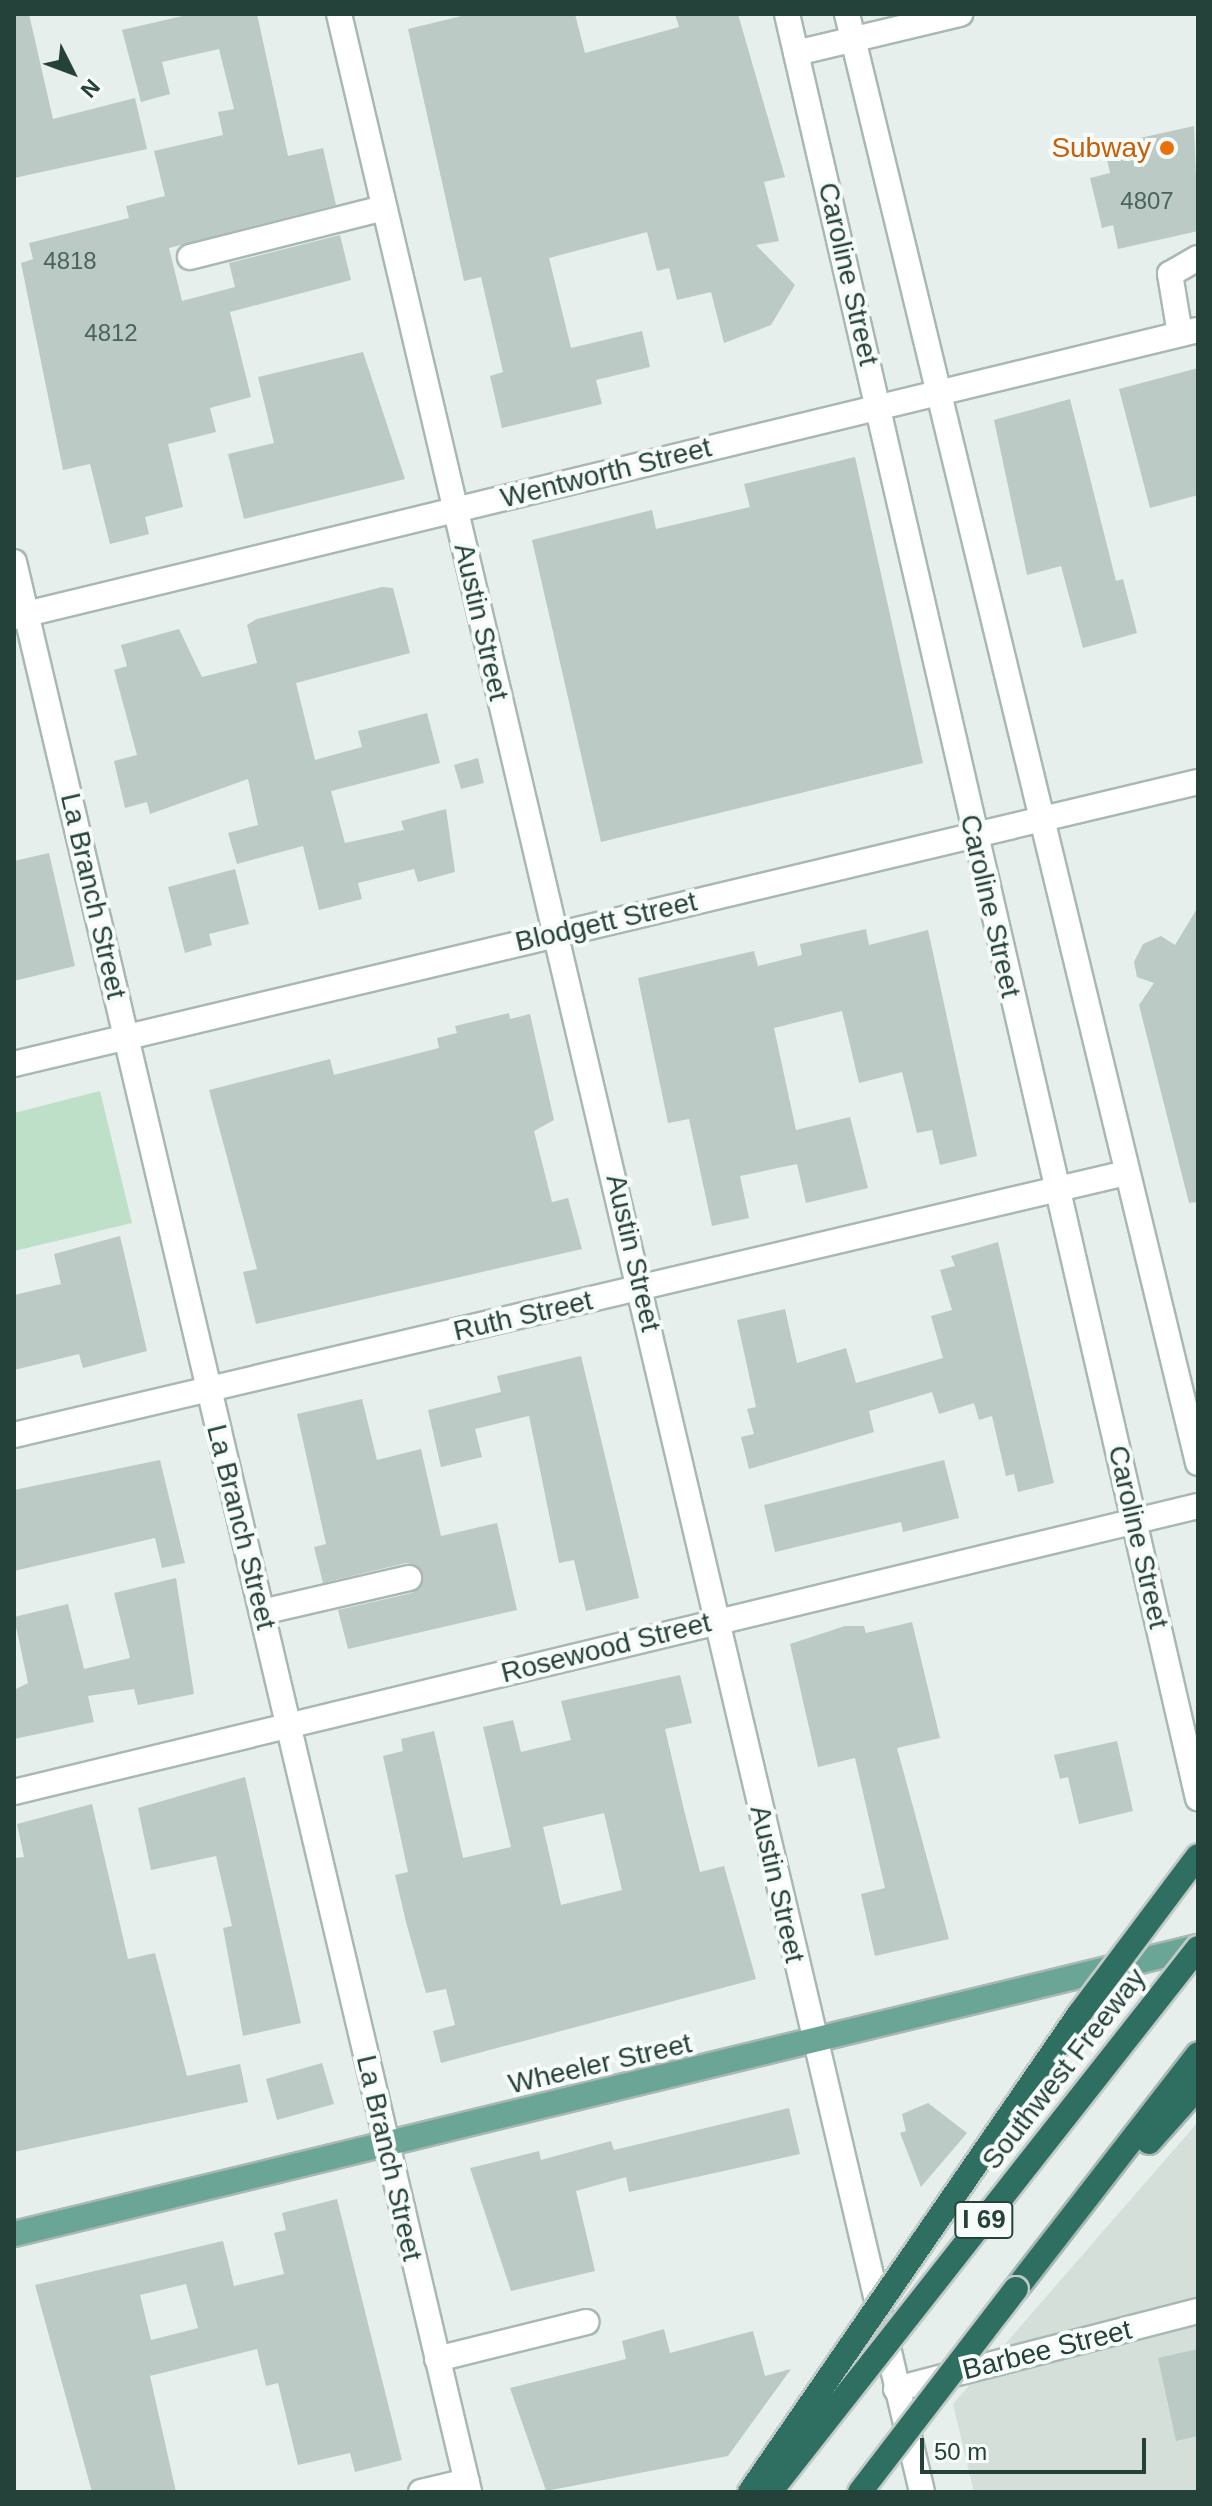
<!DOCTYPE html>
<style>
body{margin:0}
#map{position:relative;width:1212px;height:2506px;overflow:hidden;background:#e6efeb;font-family:Helvetica,sans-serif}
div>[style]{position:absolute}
.built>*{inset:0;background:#d4dfda}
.green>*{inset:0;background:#bfe0c8}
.building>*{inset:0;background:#bbcac4}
.roads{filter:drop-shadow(2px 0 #a8b8b2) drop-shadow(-2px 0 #a8b8b2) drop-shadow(0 2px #a8b8b2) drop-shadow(0 -2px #a8b8b2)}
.minor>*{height:24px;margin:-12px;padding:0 12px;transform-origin:12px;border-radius:12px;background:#fff}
.major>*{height:24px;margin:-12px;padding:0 12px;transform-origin:12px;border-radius:12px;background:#6aa596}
.highway>*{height:24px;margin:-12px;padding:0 12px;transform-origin:12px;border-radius:12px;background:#2f6f62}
.bridges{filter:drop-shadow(2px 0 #c2cac8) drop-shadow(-2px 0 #c2cac8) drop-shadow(0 2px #c2cac8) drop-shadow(0 -2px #c2cac8)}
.highway-bridge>*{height:24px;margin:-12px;padding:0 12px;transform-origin:12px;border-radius:12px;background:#2f6f62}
.dots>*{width:22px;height:22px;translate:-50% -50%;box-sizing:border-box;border:4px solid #f7fbf9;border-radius:50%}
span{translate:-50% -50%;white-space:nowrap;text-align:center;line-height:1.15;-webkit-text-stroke:8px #f7fbf9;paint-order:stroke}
.number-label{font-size:24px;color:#4a645c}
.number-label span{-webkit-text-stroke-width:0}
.shield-label span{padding:2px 6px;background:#f7fbf9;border:2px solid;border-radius:6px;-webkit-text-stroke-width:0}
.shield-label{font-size:26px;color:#24423a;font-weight:700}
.food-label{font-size:28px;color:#c56008}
.right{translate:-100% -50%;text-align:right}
.street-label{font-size:28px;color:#24423a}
.frame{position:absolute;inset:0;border:16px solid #24423a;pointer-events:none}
.north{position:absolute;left:32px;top:32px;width:80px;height:80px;-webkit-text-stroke:6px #f7fbf9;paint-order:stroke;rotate:132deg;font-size:22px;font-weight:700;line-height:32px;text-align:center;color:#24423a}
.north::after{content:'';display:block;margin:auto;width:28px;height:36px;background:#24423a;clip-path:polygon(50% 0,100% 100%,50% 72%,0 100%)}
.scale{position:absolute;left:920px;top:2438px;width:226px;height:36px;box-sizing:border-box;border:4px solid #24423a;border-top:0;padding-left:10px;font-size:24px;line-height:28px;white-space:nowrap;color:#24423a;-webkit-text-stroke:6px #f7fbf9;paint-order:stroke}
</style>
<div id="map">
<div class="built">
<i style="clip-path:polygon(1198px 2122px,1198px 2492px,974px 2492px,953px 2404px)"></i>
</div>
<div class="green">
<i style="clip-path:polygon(100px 1091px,132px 1223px,14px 1251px,14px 1113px)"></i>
</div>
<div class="building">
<i style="clip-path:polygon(14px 14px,29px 14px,53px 119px,135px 98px,147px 149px,14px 178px)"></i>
<i style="clip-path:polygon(191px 14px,257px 14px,288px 156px,323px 148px,336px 205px,169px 248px,182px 301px,235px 287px,229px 263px,340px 235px,351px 280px,230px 312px,251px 397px,210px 408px,216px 432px,168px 444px,183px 507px,145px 517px,149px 534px,110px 544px,90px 464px,63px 470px,21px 263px,33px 259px,29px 243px,129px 218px,126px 206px,165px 196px,154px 151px,223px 135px,218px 112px,234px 109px,219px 49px,162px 62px,170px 94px,141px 102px,122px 30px)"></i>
<i style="clip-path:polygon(470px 14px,575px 14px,585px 53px,679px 27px,675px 14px,738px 14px,785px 177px,764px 182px,779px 241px,756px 245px,795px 285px,771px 325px,724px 343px,711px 292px,677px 300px,669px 268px,657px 271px,647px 232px,549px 258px,571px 348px,642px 331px,650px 367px,596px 380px,602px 404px,502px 428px,490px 376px,503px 372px,481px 277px,464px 281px,408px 29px)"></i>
<i style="clip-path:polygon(1194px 126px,1198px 231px,1118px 249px,1113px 225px,1102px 228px,1090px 178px,1110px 173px,1104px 146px)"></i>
<i style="clip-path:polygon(363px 352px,405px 479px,244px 519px,228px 454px,274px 443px,258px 377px)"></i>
<i style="clip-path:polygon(1198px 368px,1198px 495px,1150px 508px,1119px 389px)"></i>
<i style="clip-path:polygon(1070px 399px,1116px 581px,1123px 579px,1137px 633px,1083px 648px,1061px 566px,1027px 575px,994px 420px)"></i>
<i style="clip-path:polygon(855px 457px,923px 763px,601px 842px,532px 540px,652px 510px,656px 529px,750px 507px,744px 484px)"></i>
<i style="clip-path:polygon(382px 587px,393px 588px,410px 653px,296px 683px,315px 760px,362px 747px,358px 731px,427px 713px,440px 763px,331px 791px,345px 843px,404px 830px,401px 821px,446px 809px,455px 872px,418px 882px,414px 869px,358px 883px,362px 899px,319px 910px,303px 846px,237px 864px,228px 833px,258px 825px,248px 779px,150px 814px,147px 802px,125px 808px,114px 761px,137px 755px,114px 670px,127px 666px,121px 645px,179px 629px,202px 677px,257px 663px,247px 625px,257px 619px)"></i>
<i style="clip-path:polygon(478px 758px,484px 783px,461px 789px,454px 765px)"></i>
<i style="clip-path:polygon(49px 853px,75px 966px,14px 981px,14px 861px)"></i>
<i style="clip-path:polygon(235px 869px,249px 924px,209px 934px,212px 945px,185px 953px,168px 887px)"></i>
<i style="clip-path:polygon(1198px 907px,1198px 1202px,1189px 1203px,1139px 1005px,1154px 983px,1137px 977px,1134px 962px,1143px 944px,1161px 936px,1175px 945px)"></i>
<i style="clip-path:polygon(866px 929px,869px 945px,928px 930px,977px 1156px,940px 1165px,932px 1130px,917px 1133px,902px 1072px,859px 1083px,842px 1011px,774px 1028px,796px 1130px,850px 1117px,868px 1188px,806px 1203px,797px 1164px,740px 1176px,749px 1218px,712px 1226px,689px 1119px,668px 1123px,638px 978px,754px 951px,758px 966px,802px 955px,800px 944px)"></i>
<i style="clip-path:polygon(509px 1013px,510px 1019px,530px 1014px,554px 1120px,534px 1131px,552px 1202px,568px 1198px,582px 1249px,256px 1324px,243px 1272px,257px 1269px,209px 1090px,330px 1059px,334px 1075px,439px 1048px,437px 1038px,457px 1033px,455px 1026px)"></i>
<i style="clip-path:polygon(120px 1236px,147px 1351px,83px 1368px,79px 1354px,14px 1370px,14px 1295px,61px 1284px,54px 1254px)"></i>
<i style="clip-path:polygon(998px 1242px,1054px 1483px,1018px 1492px,1014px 1474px,1006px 1476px,992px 1416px,979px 1420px,974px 1403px,939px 1414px,932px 1392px,869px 1411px,874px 1432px,749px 1469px,741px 1437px,754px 1434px,747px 1409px,756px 1407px,737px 1320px,785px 1309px,797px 1363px,846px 1348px,856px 1383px,943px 1358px,931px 1316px,952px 1310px,940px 1270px,955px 1266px,951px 1256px)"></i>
<i style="clip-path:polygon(581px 1356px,639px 1598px,586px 1611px,574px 1560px,559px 1563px,529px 1416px,475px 1429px,482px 1457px,441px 1467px,428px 1410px,501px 1392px,497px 1376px)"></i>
<i style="clip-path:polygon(362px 1399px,377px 1460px,421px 1449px,441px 1536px,497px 1523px,517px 1610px,348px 1649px,338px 1610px,412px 1593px,423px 1582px,419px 1567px,406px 1563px,323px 1583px,314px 1547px,326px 1544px,297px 1414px)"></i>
<i style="clip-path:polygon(160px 1460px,185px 1563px,162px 1568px,155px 1538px,14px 1571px,14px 1490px)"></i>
<i style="clip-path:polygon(944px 1460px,959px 1518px,903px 1532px,901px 1522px,775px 1552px,764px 1505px)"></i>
<i style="clip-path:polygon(176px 1578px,194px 1694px,138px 1705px,134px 1689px,88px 1696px,94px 1722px,14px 1739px,14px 1690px,28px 1683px,14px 1617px,68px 1604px,84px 1669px,130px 1658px,114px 1593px)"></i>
<i style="clip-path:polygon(912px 1622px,940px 1738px,897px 1748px,949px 1939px,875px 1956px,861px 1894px,885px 1888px,855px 1758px,818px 1767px,790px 1644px,845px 1626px,864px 1626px,866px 1633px)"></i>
<i style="clip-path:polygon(evenodd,680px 1675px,692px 1723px,665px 1729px,684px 1810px,700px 1872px,724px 1866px,756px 1979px,441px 2063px,433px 2031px,455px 2025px,446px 1989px,426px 1993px,406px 1922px,395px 1875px,408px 1872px,383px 1756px,403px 1751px,401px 1739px,434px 1731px,463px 1858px,511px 1847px,483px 1727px,513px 1720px,521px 1752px,571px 1740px,561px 1701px,680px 1675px,604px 1813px,622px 1890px,561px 1905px,543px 1827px,604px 1813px)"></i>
<i style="clip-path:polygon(1117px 1741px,1133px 1811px,1079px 1824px,1068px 1777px,1060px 1779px,1054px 1755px)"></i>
<i style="clip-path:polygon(245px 1777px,301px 2023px,243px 2036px,223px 1928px,232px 1926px,216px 1856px,151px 1870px,138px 1808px)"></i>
<i style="clip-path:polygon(92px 1804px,128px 1959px,155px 1953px,187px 2076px,240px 2064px,248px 2102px,14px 2152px,14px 1858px,24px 1857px,17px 1824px)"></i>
<i style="clip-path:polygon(322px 2063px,334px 2104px,277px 2120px,266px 2079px)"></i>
<i style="clip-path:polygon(928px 2103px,967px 2133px,921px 2187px,900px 2133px,906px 2131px,902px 2114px)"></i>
<i style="clip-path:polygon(789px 2108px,800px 2154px,629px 2192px,626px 2177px,576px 2191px,595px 2271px,511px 2291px,470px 2168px,539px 2151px,541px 2160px,611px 2141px,614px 2150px)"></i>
<i style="clip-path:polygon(evenodd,337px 2199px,402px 2460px,355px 2472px,350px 2453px,298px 2465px,278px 2383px,266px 2386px,257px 2349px,150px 2376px,176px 2492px,92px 2492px,35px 2285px,223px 2241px,234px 2286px,284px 2274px,274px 2233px,286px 2230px,282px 2213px,337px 2199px,186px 2284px,198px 2328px,151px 2340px,140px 2295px,186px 2284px)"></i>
<i style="clip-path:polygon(664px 2329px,670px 2353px,753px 2331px,765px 2376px,791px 2369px,728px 2456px,546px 2491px,510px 2388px,626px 2359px,622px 2341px)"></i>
<i style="clip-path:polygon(1198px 2349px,1198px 2436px,1176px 2441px,1158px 2358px)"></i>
</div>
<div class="roads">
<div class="minor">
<i style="left:339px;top:14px;width:2546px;rotate:76.76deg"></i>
<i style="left:787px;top:14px;width:1831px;rotate:77.03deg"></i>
<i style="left:847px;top:14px;width:1491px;rotate:76.38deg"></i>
<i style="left:796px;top:53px;width:169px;rotate:-13.4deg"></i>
<i style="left:190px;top:257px;width:200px;rotate:-14.2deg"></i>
<i style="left:1180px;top:334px;width:61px;rotate:-99.5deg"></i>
<i style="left:1170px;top:274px;width:32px;rotate:-30deg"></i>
<i style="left:14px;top:562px;width:1983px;rotate:76.73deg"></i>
<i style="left:14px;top:617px;width:1218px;rotate:-13.63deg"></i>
<i style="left:14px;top:1064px;width:1217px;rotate:-13.4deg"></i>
<i style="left:14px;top:1435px;width:1142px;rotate:-13.26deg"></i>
<i style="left:262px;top:1612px;width:151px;rotate:-13deg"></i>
<i style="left:14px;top:1792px;width:1218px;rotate:-13.58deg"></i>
<i style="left:437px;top:2359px;width:154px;rotate:-13.9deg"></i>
<i style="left:896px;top:2389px;width:312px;rotate:-14.5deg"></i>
<i style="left:421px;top:2492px;width:47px;rotate:-13.4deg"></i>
</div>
<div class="major">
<i style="left:14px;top:2234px;width:1218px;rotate:-13.63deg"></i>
</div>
<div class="highway">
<i style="left:1149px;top:2142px;width:74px;rotate:-48.3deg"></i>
<i style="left:1016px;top:2289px;width:297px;rotate:-52.2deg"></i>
</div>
</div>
<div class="bridges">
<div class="highway-bridge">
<i style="left:750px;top:2492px;width:582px;rotate:-55.44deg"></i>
<i style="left:1080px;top:2013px;width:196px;rotate:-53.1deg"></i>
<i style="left:770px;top:2492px;width:692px;rotate:-51.81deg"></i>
<i style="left:860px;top:2492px;width:256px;rotate:-52.5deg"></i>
</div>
</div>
<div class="dots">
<i style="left:1167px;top:148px;background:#e8710a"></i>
</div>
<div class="number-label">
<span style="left:1147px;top:201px">4807</span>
<span style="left:70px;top:261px">4818</span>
<span style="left:111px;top:333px">4812</span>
</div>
<div class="shield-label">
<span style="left:984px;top:2220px">I 69</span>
</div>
<div class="food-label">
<span class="right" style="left:1151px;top:148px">Subway</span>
</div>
<div class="street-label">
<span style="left:848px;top:274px;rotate:77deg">Caroline Street</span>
<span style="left:606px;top:473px;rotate:-14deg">Wentworth Street</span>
<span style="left:481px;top:622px;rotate:77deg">Austin Street</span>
<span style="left:93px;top:896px;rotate:77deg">La Branch Street</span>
<span style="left:990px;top:906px;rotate:77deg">Caroline Street</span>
<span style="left:606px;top:922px;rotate:-13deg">Blodgett Street</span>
<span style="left:633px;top:1253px;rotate:77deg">Austin Street</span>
<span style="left:523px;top:1316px;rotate:-13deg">Ruth Street</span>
<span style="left:241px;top:1527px;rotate:76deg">La Branch Street</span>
<span style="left:1138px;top:1537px;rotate:77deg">Caroline Street</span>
<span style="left:606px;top:1648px;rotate:-14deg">Rosewood Street</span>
<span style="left:777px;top:1884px;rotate:77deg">Austin Street</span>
<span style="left:600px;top:2064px;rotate:-13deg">Wheeler Street</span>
<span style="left:1064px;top:2069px;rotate:-52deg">Southwest Freeway</span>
<span style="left:389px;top:2158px;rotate:77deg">La Branch Street</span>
<span style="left:1047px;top:2350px;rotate:-14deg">Barbee Street</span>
</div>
<div class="frame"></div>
<div class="north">N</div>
<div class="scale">50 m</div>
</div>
